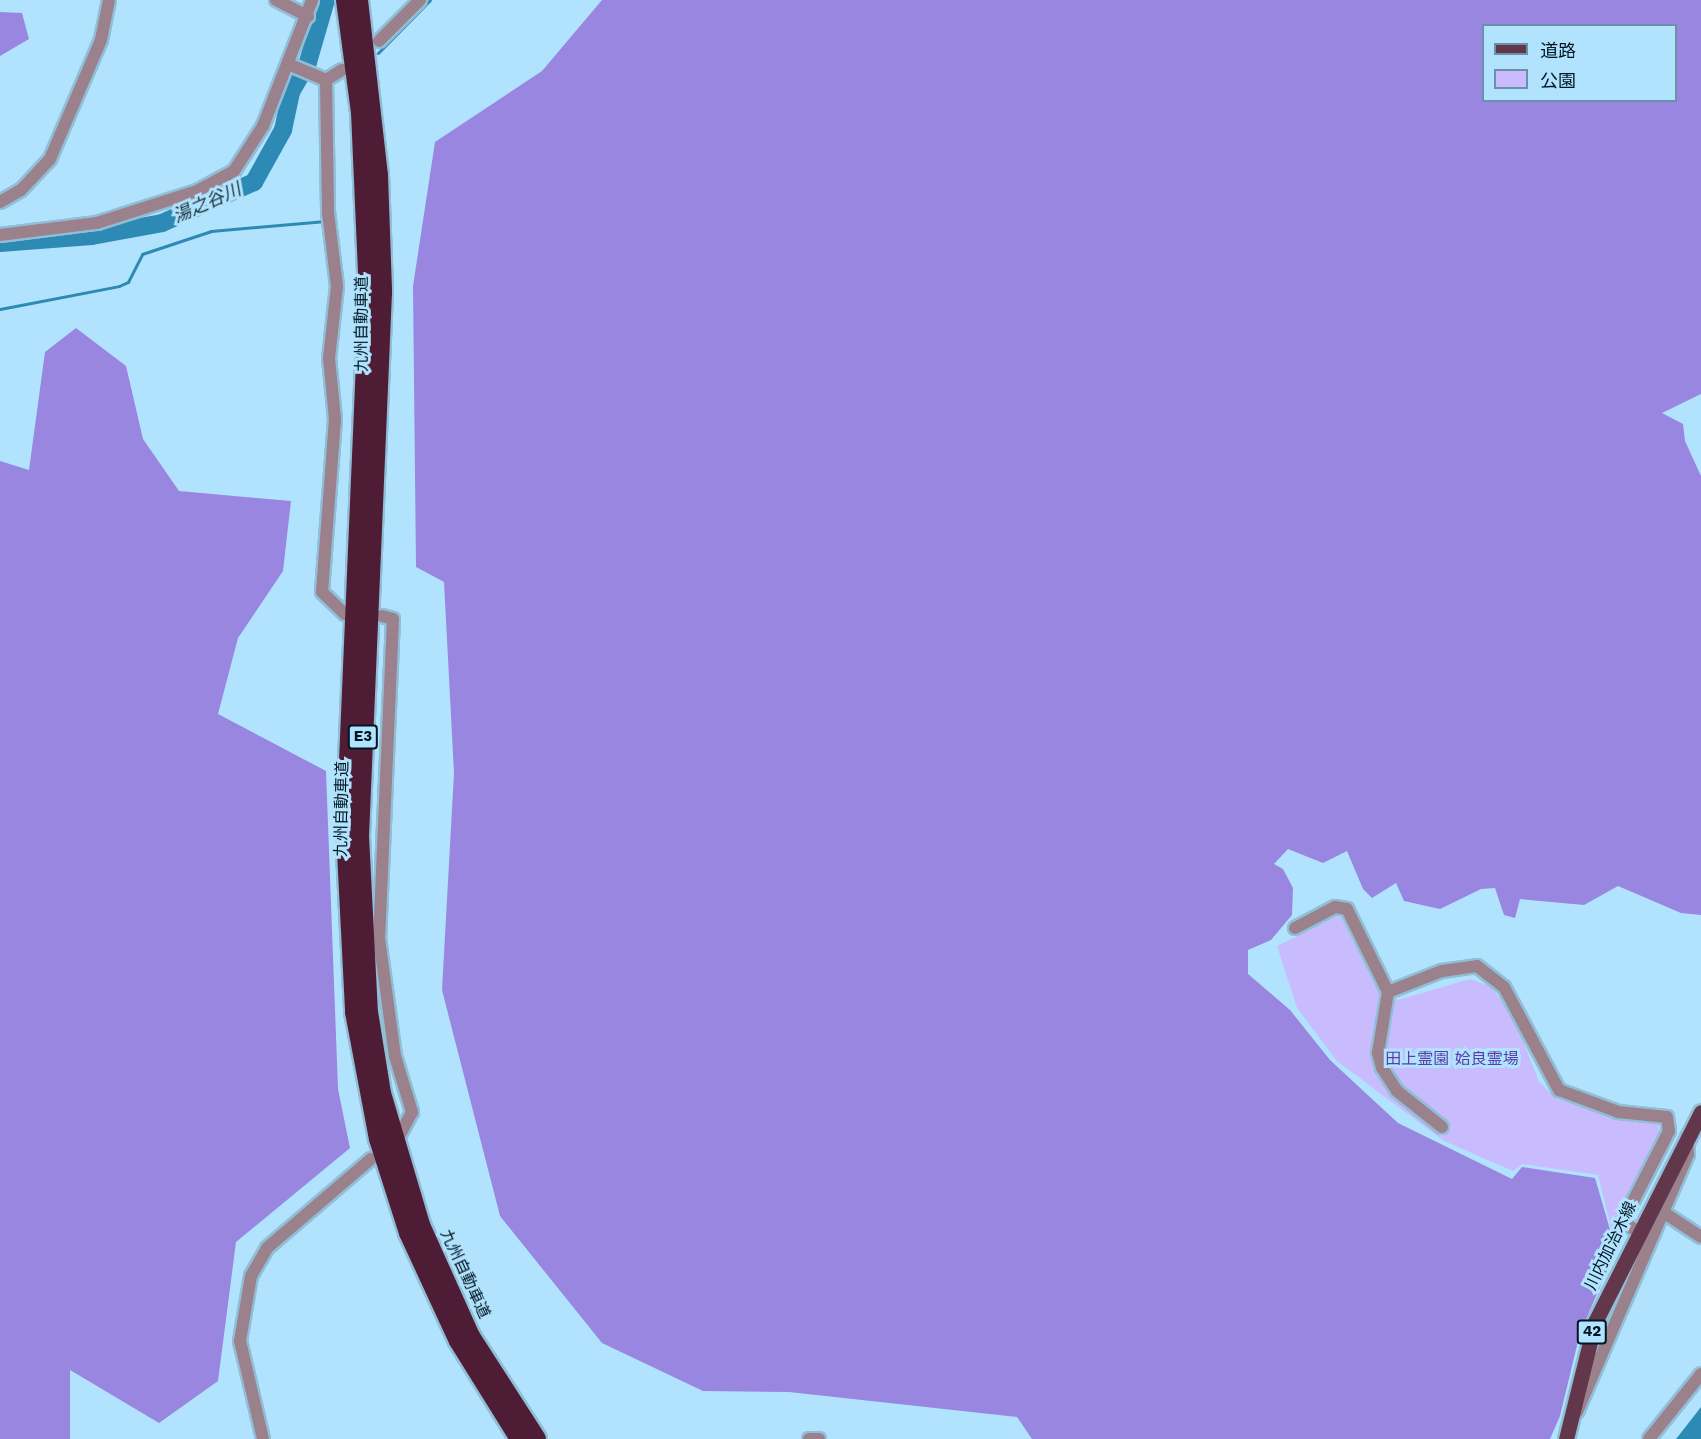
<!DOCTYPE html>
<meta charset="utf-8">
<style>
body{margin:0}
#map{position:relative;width:1701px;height:1439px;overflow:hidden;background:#b1e3fe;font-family:"Work Sans","Noto Sans JP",sans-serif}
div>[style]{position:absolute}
.green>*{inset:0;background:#c8bcfe}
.forest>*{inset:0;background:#9986e0}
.water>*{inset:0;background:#2d8ab4}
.stream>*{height:3px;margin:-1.5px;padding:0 1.5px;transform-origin:1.5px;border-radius:1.5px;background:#2d8ab4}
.river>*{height:18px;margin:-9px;padding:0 9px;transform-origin:9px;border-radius:9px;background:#2d8ab4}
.roads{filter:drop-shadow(2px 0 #91bed7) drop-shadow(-2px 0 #91bed7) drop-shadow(0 2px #91bed7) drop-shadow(0 -2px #91bed7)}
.minor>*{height:12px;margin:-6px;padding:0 6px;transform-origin:6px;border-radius:6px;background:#9b818b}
.primary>*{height:15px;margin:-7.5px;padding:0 7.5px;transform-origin:7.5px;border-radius:7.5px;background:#63374b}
.motorway>*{height:18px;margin:-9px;padding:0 9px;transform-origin:9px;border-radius:9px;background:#4e1d35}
span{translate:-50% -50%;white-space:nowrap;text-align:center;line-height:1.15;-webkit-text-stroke:6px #b1e3fe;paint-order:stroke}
.shield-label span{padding:2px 4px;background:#b1e3fe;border:2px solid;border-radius:4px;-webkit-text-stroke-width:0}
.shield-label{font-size:15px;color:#001723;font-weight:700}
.street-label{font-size:16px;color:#001723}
.park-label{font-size:16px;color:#5c3da7}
.water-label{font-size:18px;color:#1c313b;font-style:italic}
.legend{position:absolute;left:1482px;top:24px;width:195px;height:78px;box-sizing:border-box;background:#b1e3fe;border:2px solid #6a91a6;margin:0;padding:8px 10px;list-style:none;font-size:18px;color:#001723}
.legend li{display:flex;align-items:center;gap:12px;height:30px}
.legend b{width:30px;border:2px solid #6a91a6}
</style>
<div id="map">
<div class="green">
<i style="clip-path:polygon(1340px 915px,1375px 985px,1398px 1000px,1470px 979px,1490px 986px,1513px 1015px,1539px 1082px,1557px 1099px,1620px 1118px,1659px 1124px,1659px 1136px,1612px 1231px,1598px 1175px,1522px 1164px,1513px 1171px,1444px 1141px,1337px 1061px,1297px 1008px,1277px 946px)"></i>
</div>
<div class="forest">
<i style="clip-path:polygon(evenodd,602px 0,1701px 0,1701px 394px,1662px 413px,1683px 424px,1685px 441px,1701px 476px,1701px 915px,1681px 913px,1618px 886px,1584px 905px,1520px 899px,1515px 918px,1504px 915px,1495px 888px,1481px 889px,1440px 909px,1404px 901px,1396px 883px,1372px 898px,1363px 889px,1347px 851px,1323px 863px,1288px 849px,1274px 864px,1283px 869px,1293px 888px,1292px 915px,1271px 940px,1248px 950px,1248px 974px,1290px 1010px,1330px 1060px,1398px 1123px,1512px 1179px,1522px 1167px,1595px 1178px,1616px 1250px,1580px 1333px,1560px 1416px,1550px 1439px,1032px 1439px,1017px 1417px,789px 1392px,703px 1391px,602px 1343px,500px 1216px,442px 990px,454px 773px,444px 582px,416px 567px,413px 286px,435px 142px,542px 71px,602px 0,1484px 26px,1676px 26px,1676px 100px,1484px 100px,1484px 26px)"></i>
<i style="clip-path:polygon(0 12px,22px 13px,29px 39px,0 56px)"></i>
<i style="clip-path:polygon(76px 328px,126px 366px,143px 439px,179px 491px,291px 501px,283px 571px,238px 638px,218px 714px,326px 771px,338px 1089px,350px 1148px,236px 1242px,218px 1381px,159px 1423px,70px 1370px,70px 1439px,0 1439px,0 461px,29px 470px,45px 352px)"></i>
</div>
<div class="water">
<i style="clip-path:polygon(1701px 1407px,1701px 1439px,1676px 1439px)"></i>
</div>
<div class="stream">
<i style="left:378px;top:53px;width:74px;rotate:-45.5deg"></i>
<i style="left:0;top:309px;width:121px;rotate:-10.9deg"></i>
<i style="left:119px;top:286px;width:10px;rotate:-24deg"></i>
<i style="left:128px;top:282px;width:31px;rotate:-63deg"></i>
<i style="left:142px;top:254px;width:73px;rotate:-18.4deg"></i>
<i style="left:211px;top:231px;width:115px;rotate:-5deg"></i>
</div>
<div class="river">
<i style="left:0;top:243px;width:92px;rotate:-4.4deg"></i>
<i style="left:92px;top:236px;width:71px;rotate:-10.5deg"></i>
<i style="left:162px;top:223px;width:101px;rotate:-24deg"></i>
<i style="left:254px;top:182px;width:60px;rotate:-60.9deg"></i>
<i style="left:283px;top:130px;width:39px;rotate:-78deg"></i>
<i style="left:291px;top:92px;width:34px;rotate:-60deg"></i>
<i style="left:308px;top:62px;width:65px;rotate:-73.8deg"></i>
</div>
<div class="roads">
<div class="minor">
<i style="left:276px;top:0;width:36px;rotate:27deg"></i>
<i style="left:379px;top:41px;width:58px;rotate:-45deg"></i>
<i style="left:288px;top:64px;width:41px;rotate:22.8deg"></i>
<i style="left:326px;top:80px;width:132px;rotate:89.1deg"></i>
<i style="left:328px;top:212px;width:75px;rotate:83.1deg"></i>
<i style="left:337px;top:286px;width:72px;rotate:96.3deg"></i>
<i style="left:329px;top:358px;width:61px;rotate:84.4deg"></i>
<i style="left:335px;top:419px;width:173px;rotate:94.3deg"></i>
<i style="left:322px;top:592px;width:32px;rotate:44deg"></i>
<i style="left:326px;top:80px;width:19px;rotate:-32deg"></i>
<i style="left:0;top:202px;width:24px;rotate:-30deg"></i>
<i style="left:21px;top:190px;width:42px;rotate:-46.9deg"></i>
<i style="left:50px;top:159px;width:129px;rotate:-66.8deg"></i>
<i style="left:101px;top:40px;width:41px;rotate:-78.7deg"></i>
<i style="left:0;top:235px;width:98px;rotate:-7.1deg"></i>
<i style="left:97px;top:223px;width:105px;rotate:-17.7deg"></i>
<i style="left:197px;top:191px;width:42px;rotate:-28.4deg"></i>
<i style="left:234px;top:171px;width:54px;rotate:-57.2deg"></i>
<i style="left:263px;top:126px;width:135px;rotate:-68.7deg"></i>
<i style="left:382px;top:616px;width:11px;rotate:15deg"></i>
<i style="left:393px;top:619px;width:319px;rotate:92.5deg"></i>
<i style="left:379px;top:938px;width:119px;rotate:82.3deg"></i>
<i style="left:395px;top:1056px;width:59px;rotate:73.1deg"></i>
<i style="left:412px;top:1112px;width:26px;rotate:118deg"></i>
<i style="left:1295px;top:928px;width:45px;rotate:-27.7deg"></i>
<i style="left:1335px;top:907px;width:12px;rotate:9deg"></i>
<i style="left:1347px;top:909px;width:93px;rotate:63.7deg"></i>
<i style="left:1442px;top:1127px;width:58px;rotate:-141.3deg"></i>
<i style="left:1397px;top:1091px;width:27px;rotate:-123deg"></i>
<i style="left:1382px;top:1068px;width:16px;rotate:-105deg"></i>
<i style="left:1378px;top:1053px;width:62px;rotate:-80.7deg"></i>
<i style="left:1388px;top:992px;width:58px;rotate:-21.3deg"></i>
<i style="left:1442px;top:971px;width:35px;rotate:-8deg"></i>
<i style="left:1477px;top:966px;width:34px;rotate:38deg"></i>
<i style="left:1504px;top:987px;width:117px;rotate:61.9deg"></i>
<i style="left:1559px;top:1090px;width:63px;rotate:20.4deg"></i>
<i style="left:1618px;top:1112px;width:49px;rotate:5.8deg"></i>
<i style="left:1667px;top:1117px;width:14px;rotate:82deg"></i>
<i style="left:1669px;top:1131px;width:97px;rotate:117.1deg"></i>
<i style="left:1625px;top:1217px;width:7px;rotate:82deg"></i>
<i style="left:1626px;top:1224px;width:14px;rotate:34deg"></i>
<i style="left:1663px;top:1212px;width:45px;rotate:33.3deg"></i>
<i style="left:1577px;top:1412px;width:281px;rotate:-66.7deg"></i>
<i style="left:1688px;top:1154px;width:17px;rotate:-93deg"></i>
<i style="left:263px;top:1439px;width:101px;rotate:-103.2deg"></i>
<i style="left:240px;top:1341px;width:66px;rotate:-80.4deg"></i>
<i style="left:251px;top:1276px;width:32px;rotate:-60deg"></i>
<i style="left:267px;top:1248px;width:137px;rotate:-40.6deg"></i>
<i style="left:809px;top:1439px;width:10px"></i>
<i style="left:1649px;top:1439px;width:83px;rotate:-51.3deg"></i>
</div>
<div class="primary">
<i style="left:1566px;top:1439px;width:121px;rotate:-76.1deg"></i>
<i style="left:1595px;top:1322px;width:235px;rotate:-63.2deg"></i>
</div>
<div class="motorway">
<i style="left:345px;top:0;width:113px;rotate:82.4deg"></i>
<i style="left:360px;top:112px;width:180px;rotate:87.5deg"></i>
<i style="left:368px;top:292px;width:540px;rotate:92.44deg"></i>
<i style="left:345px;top:832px;width:180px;rotate:87.1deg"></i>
<i style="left:354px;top:1012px;width:129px;rotate:79.3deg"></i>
<i style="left:378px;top:1139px;width:99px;rotate:72.3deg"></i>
<i style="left:408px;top:1233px;width:119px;rotate:65.2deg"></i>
<i style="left:458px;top:1341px;width:115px;rotate:58.1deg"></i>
<i style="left:359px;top:0;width:176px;rotate:83.5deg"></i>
<i style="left:379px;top:175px;width:117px;rotate:88deg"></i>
<i style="left:383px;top:292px;width:544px;rotate:92.42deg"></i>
<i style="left:360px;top:836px;width:176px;rotate:87.1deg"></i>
<i style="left:369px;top:1012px;width:82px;rotate:80.9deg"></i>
<i style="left:382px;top:1093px;width:138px;rotate:73.5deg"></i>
<i style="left:421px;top:1225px;width:122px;rotate:65.8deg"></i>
<i style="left:471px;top:1336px;width:122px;rotate:57.3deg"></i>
</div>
</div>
<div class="shield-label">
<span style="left:363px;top:737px">E3</span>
<span style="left:1592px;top:1332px">42</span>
</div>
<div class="street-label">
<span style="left:362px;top:324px;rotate:-90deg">九州自動車道</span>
<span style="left:342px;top:809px;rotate:-89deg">九州自動車道</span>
<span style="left:1611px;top:1246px;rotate:-64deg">川内加治木線</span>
<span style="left:465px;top:1274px;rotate:65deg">九州自動車道</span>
</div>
<div class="park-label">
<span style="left:1452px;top:1059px">田上霊園 姶良霊場</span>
</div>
<div class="water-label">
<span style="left:207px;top:203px;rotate:-24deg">湯之谷川</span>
</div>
<ul class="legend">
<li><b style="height:8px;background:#63374b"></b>道路</li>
<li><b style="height:16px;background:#c8bcfe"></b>公園</li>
</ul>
</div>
